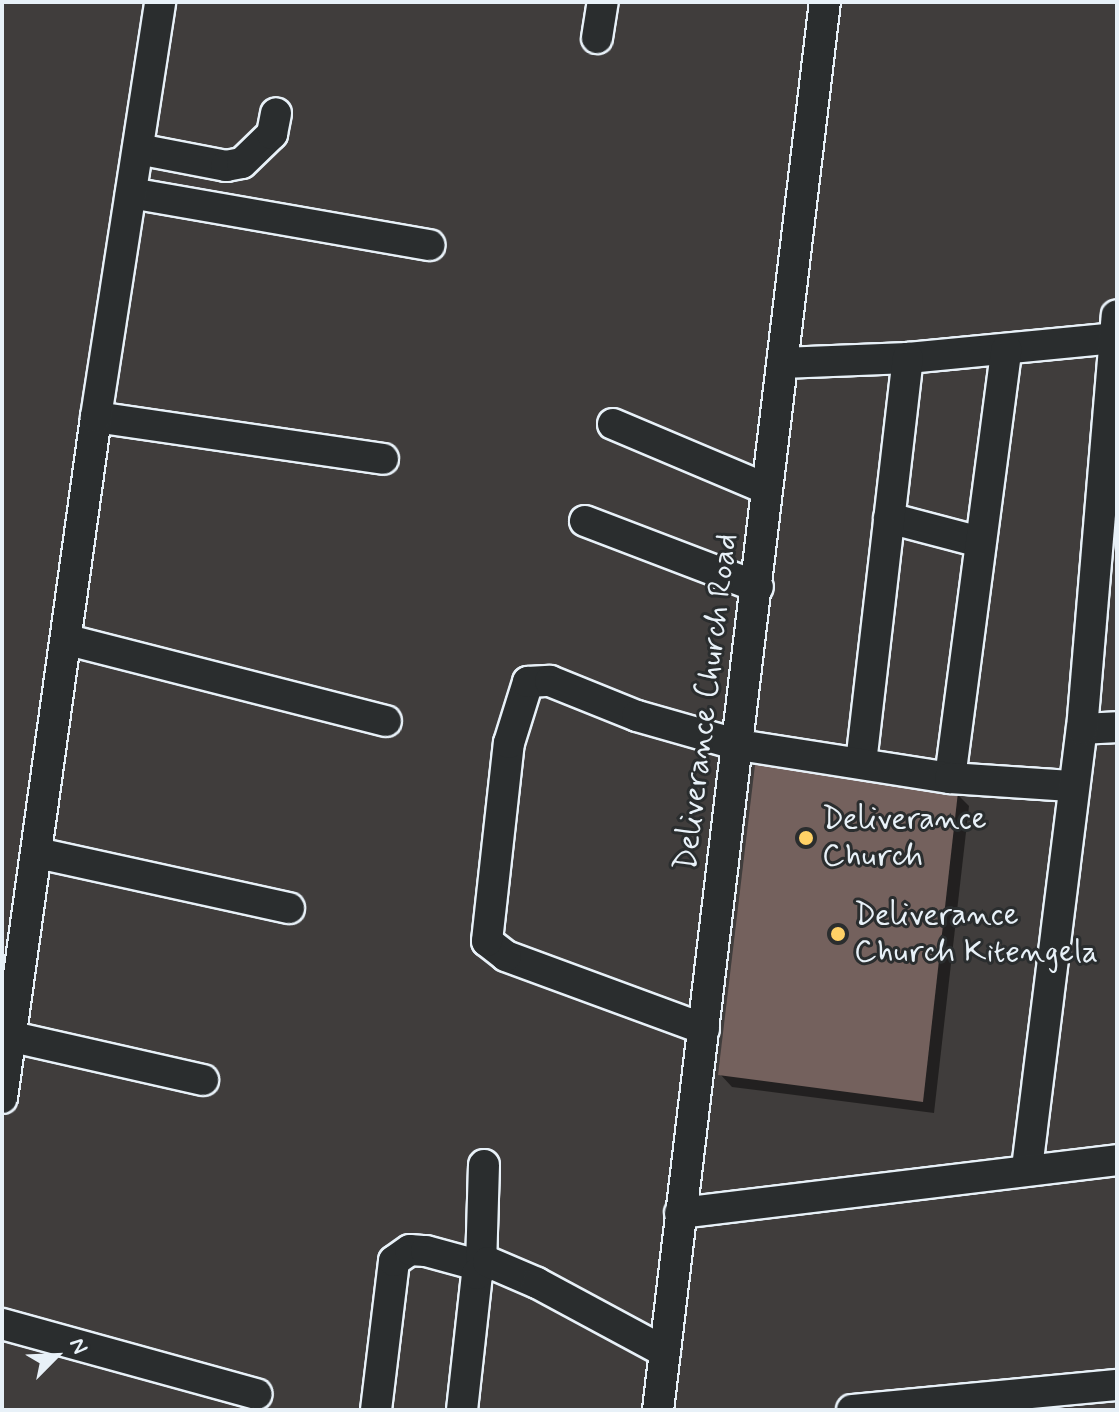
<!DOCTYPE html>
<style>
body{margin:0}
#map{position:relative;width:1119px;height:1412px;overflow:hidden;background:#403d3c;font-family:Mynerve,sans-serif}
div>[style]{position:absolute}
.shadow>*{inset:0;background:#0007}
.building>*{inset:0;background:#74615d}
.roads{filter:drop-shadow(2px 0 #e8f1f8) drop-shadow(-2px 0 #e8f1f8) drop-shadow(0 2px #e8f1f8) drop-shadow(0 -2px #e8f1f8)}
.minor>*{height:30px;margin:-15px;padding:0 15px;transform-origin:15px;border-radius:15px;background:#2a2d2e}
.dots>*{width:22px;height:22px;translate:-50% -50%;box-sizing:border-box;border:4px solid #2a2d2e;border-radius:50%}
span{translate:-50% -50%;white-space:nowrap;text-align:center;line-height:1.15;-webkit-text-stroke:6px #2a2d2e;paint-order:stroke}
.street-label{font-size:32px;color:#e8f1f8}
.poi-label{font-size:32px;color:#e8f1f8}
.left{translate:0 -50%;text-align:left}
.frame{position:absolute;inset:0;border:4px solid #e8f1f8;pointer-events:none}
.north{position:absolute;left:16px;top:1316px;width:80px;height:80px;-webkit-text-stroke:6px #2a2d2e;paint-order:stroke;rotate:66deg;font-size:22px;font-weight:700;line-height:32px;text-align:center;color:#e8f1f8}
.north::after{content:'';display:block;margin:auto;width:28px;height:36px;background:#e8f1f8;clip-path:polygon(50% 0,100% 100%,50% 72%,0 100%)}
</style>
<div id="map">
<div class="shadow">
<i style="clip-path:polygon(957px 794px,969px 806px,934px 1113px,732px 1087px,720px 1074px)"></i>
</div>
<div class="building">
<i style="clip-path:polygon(756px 757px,958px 792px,923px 1102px,718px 1075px)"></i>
</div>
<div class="roads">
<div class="minor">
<i style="left:597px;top:38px;width:36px;rotate:-81deg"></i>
<i style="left:138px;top:149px;width:90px;rotate:10.9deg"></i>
<i style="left:226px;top:166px;width:16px;rotate:-11deg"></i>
<i style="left:242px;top:163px;width:42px;rotate:-44deg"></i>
<i style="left:272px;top:134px;width:21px;rotate:-79deg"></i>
<i style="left:131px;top:193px;width:303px;rotate:9.9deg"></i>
<i style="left:782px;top:363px;width:126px;rotate:-2.3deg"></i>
<i style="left:908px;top:358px;width:210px;rotate:-5.5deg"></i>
<i style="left:96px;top:417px;width:290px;rotate:8.3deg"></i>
<i style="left:613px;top:424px;width:167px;rotate:22.9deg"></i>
<i style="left:889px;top:518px;width:94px;rotate:14.8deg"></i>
<i style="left:585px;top:521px;width:185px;rotate:20.9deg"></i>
<i style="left:68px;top:640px;width:328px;rotate:14.3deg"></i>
<i style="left:1082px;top:729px;width:35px;rotate:-3deg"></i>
<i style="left:861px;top:763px;width:408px;rotate:-83.4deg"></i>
<i style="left:950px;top:778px;width:432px;rotate:-82.5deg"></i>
<i style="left:38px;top:853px;width:257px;rotate:12.4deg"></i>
<i style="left:704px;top:1029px;width:211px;rotate:-159.8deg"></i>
<i style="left:506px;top:956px;width:24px;rotate:-142deg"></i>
<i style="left:487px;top:941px;width:199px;rotate:-83.7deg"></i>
<i style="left:509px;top:743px;width:64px;rotate:-72.7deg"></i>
<i style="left:528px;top:682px;width:22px;rotate:-3deg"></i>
<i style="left:550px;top:681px;width:94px;rotate:21.9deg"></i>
<i style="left:637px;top:716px;width:106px;rotate:15.9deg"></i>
<i style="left:739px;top:745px;width:214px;rotate:8.9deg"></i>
<i style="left:950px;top:778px;width:121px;rotate:3.8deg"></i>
<i style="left:8px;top:1036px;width:200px;rotate:12.7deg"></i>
<i style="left:2px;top:1098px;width:687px;rotate:-82.14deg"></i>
<i style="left:96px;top:417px;width:420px;rotate:-81.2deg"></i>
<i style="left:1027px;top:1168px;width:442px;rotate:-82.9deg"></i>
<i style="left:1082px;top:729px;width:415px;rotate:-85.2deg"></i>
<i style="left:680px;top:1213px;width:440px;rotate:-6.9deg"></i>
<i style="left:2px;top:1324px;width:264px;rotate:15.4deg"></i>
<i style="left:376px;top:1410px;width:150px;rotate:-83.1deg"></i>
<i style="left:394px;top:1261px;width:19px;rotate:-35deg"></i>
<i style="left:410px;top:1250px;width:16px;rotate:4deg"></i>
<i style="left:426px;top:1251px;width:57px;rotate:15.3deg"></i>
<i style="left:481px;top:1266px;width:101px;rotate:-88.3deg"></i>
<i style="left:462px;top:1410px;width:137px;rotate:-83.7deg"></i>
<i style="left:477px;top:1274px;width:16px;rotate:-47deg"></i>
<i style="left:488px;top:1262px;width:53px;rotate:23.2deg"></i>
<i style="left:537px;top:1283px;width:145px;rotate:28.3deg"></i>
<i style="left:658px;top:1410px;width:1418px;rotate:-83.24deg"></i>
<i style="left:852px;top:1410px;width:266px;rotate:-5.4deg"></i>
</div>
</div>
<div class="dots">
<i style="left:806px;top:838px;background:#ffd166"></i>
<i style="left:838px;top:934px;background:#ffd166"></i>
</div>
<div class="street-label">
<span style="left:707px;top:702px;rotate:-83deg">Deliverance Church Road</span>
</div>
<div class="poi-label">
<span class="left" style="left:822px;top:838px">Deliverance<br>Church</span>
<span class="left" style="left:854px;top:934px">Deliverance<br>Church Kitengela</span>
</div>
<div class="frame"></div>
<div class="north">N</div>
</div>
